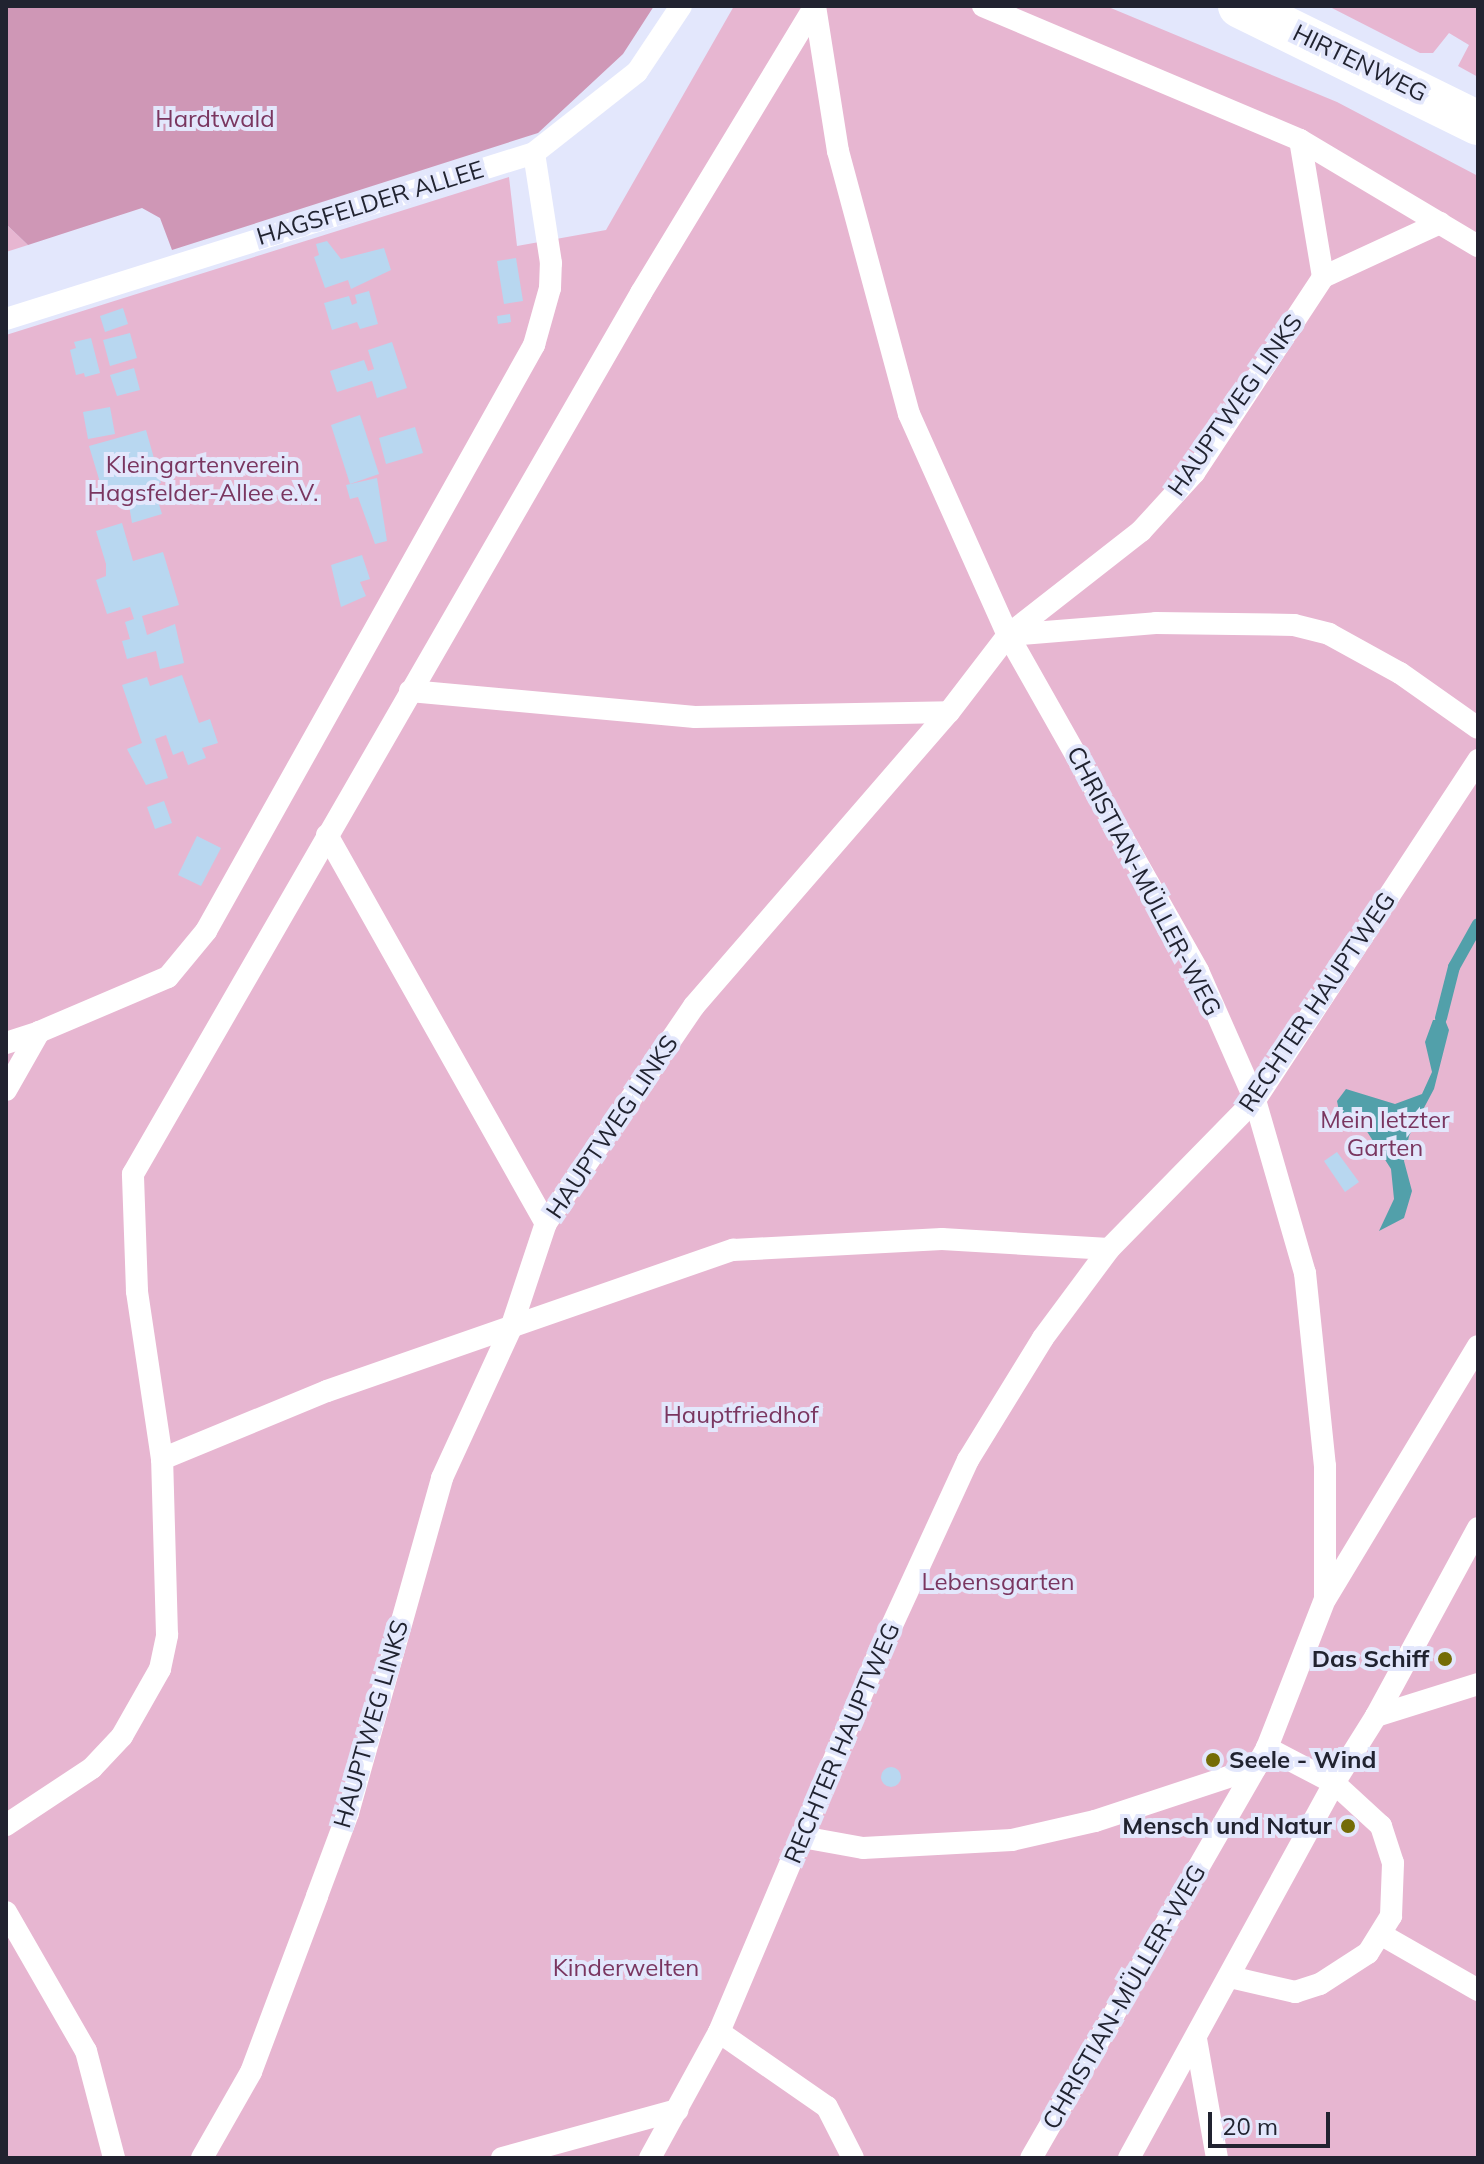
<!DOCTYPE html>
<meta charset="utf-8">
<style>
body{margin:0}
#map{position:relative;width:1484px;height:2164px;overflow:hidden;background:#e3e7fc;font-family:Mulish,sans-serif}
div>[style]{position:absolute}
.green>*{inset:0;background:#e7b6d1}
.forest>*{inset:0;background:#cf97b6}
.water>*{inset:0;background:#52a0aa}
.stream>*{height:12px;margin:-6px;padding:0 6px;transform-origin:6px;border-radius:6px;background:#52a0aa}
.building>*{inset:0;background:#b8d7f0}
.round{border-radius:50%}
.lane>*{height:22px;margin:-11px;padding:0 11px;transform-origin:11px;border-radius:11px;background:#fff}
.secondary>*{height:44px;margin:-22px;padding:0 22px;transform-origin:22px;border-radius:22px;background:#fff}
.dots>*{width:22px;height:22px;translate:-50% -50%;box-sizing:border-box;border:4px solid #e3e7fc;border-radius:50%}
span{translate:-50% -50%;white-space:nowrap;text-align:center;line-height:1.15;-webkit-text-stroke:8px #e3e7fc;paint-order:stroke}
.street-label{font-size:24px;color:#212330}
.park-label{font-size:24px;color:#7a3660}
.poi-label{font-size:24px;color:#212330;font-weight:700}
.right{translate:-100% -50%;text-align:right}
.left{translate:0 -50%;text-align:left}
.frame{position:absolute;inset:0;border:8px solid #212330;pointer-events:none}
.scale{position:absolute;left:1208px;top:2112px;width:122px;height:36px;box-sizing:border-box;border:4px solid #212330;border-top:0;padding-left:10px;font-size:24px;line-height:28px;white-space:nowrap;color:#212330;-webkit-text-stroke:6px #e3e7fc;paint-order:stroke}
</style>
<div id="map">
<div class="green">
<i style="clip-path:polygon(734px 6px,1106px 6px,1337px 102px,1478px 176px,1478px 2158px,6px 2158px,6px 335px,509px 177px,517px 246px,606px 230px)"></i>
<i style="clip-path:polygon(1328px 6px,1478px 6px,1478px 77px,1458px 66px,1469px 45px,1449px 33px,1433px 53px,1420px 53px)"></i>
<i style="clip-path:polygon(6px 224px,28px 245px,6px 252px)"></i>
</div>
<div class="forest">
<i style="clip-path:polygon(6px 6px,654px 6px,623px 54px,538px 133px,172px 250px,160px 218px,142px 208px,28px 245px,6px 224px)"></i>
</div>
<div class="water">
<i style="clip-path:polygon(1433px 1020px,1445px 1020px,1449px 1030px,1434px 1089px,1409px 1136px,1404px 1161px,1412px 1191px,1404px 1218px,1379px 1231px,1394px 1199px,1391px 1169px,1366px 1130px,1339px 1111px,1337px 1101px,1346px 1089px,1395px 1104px,1422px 1094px,1432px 1072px,1425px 1042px)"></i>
</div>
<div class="stream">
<i style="left:1441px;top:1018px;width:53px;rotate:-75.7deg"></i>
<i style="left:1454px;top:967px;width:49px;rotate:-60.8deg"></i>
</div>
<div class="building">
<i style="clip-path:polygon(327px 241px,341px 259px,384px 248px,391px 270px,351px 289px,348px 280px,325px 288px,314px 257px,319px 255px,316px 244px)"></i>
<i style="clip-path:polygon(516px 258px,523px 301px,504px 304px,497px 261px)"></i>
<i style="clip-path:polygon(369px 291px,378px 324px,360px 329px,357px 322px,332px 330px,324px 303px,349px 296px,352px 305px,357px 303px,355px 295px)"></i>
<i style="clip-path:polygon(123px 308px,128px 324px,105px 332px,100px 316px)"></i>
<i style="clip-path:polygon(510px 314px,511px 322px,498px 324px,497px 316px)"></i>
<i style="clip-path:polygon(130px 333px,137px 358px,110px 366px,103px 340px)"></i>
<i style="clip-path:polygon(91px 338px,100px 373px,85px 377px,84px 373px,76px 375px,70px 350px,76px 348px,74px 342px)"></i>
<i style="clip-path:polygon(392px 342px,407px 388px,377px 398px,372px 381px,337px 392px,330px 371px,364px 360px,368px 371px,374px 369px,368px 350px)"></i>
<i style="clip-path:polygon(134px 368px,140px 390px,117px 396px,110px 375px)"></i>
<i style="clip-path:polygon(110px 407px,115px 434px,88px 439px,83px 412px)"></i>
<i style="clip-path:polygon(360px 415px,379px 474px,350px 484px,331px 425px)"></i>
<i style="clip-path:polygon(415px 427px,423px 453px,386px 464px,379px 438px)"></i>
<i style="clip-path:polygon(146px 430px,161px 483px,153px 485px,162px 514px,132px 523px,127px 493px,105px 499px,89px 446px)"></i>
<i style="clip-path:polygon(377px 478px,387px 541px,375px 544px,358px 497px,350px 499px,346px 485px)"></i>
<i style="clip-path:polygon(122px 523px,133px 561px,163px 552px,179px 605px,142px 616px,147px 635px,175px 624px,184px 663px,160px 669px,156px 651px,127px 659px,122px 641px,130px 639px,125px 622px,134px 619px,130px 607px,107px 614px,96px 580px,106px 576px,106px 564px,96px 531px)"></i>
<i style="clip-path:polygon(362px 555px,370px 579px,360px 582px,366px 596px,341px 607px,331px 565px)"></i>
<i style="clip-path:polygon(182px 675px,199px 723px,210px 719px,218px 743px,202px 748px,206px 758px,188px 765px,183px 751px,173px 755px,166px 735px,155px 739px,168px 778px,146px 785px,127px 749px,142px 743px,122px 685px,147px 677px,150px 686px)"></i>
<i style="clip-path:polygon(164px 801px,172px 823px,155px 829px,147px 807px)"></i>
<i style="clip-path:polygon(197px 836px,221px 848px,201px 886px,178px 875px)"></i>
<i style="clip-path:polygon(1337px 1152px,1359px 1182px,1345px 1192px,1324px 1161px)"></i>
<i class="round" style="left:881px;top:1767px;width:20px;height:20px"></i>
</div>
<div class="lane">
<i style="left:815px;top:6px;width:147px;rotate:81deg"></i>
<i style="left:838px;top:151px;width:272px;rotate:74.9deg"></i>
<i style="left:909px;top:414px;width:242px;rotate:65.9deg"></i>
<i style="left:1008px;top:635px;width:148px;rotate:-4.6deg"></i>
<i style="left:1156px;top:623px;width:138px;rotate:0.8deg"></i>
<i style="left:1294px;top:625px;width:36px;rotate:14deg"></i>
<i style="left:1329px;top:634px;width:81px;rotate:28.8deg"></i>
<i style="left:1400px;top:673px;width:95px;rotate:35.2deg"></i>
<i style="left:983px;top:6px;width:344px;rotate:22.9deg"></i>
<i style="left:1300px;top:140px;width:207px;rotate:30.8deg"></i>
<i style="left:1323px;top:277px;width:129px;rotate:-24.8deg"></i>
<i style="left:6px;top:319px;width:553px;rotate:-17.45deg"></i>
<i style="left:534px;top:153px;width:131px;rotate:-38.2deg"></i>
<i style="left:637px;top:72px;width:79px;rotate:-56.3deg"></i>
<i style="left:1008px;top:635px;width:386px;rotate:60.5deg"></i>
<i style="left:1198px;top:971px;width:141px;rotate:66.2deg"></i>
<i style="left:1255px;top:1100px;width:180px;rotate:73.9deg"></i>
<i style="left:1305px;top:1273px;width:194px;rotate:84.1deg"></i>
<i style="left:1325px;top:1466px;width:133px;rotate:90deg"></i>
<i style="left:1325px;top:1599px;width:160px;rotate:111.3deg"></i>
<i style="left:1267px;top:1748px;width:473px;rotate:119.9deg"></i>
<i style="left:410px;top:691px;width:286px;rotate:5.2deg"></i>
<i style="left:695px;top:717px;width:254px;rotate:-1.1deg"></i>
<i style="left:327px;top:835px;width:446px;rotate:60.6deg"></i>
<i style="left:6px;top:1043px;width:35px;rotate:-18deg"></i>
<i style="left:6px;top:1090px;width:67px;rotate:-60.4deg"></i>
<i style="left:39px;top:1032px;width:140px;rotate:-23.1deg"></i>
<i style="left:168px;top:977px;width:60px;rotate:-50.4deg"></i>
<i style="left:206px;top:931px;width:672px;rotate:-60.76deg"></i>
<i style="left:534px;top:345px;width:59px;rotate:-74.3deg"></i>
<i style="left:550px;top:288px;width:25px;rotate:-88deg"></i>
<i style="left:551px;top:263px;width:111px;rotate:-98.8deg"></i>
<i style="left:162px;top:1459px;width:178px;rotate:-22.4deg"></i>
<i style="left:327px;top:1391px;width:430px;rotate:-19.2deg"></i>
<i style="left:733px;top:1250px;width:209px;rotate:-3deg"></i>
<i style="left:942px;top:1239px;width:167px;rotate:3.4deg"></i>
<i style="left:1326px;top:1598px;width:294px;rotate:-58.9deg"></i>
<i style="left:1376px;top:1716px;width:214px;rotate:-61.5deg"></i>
<i style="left:6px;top:1825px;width:103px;rotate:-33.5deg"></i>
<i style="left:92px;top:1768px;width:44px;rotate:-46.8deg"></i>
<i style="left:122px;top:1736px;width:77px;rotate:-60.4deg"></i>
<i style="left:160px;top:1669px;width:35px;rotate:-78deg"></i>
<i style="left:167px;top:1635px;width:176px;rotate:-91.6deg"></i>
<i style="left:162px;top:1459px;width:170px;rotate:-98.5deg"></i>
<i style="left:137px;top:1291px;width:117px;rotate:-92deg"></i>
<i style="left:133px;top:1174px;width:1017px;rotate:-60.03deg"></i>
<i style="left:641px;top:293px;width:336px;rotate:-58.8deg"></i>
<i style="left:802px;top:1837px;width:62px;rotate:10.2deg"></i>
<i style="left:863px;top:1848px;width:149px;rotate:-3.1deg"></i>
<i style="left:1012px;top:1840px;width:85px;rotate:-12.9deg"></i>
<i style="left:1095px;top:1821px;width:169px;rotate:-18.3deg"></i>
<i style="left:6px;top:1912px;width:160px;rotate:60.1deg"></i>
<i style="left:86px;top:2051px;width:111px;rotate:75.3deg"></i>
<i style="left:1382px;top:1935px;width:111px;rotate:29.8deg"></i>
<i style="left:1230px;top:1977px;width:67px;rotate:13deg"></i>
<i style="left:1295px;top:1992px;width:26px;rotate:-18deg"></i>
<i style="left:1320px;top:1984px;width:57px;rotate:-32.9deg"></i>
<i style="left:1368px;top:1953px;width:44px;rotate:-58.1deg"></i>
<i style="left:1391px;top:1916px;width:53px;rotate:-87.8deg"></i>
<i style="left:1393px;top:1863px;width:39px;rotate:-108deg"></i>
<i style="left:1381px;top:1826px;width:64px;rotate:-137.5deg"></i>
<i style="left:1334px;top:1783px;width:76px;rotate:-152.4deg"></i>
<i style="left:719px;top:2032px;width:131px;rotate:34.8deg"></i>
<i style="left:827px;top:2107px;width:57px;rotate:63deg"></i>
<i style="left:1196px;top:2039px;width:121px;rotate:80deg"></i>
<i style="left:202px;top:2158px;width:99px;rotate:-60.3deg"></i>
<i style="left:251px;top:2072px;width:188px;rotate:-69.4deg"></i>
<i style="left:317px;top:1896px;width:89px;rotate:-69.5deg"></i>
<i style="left:348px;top:1813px;width:348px;rotate:-74.3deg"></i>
<i style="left:442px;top:1478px;width:165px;rotate:-65.3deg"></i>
<i style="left:511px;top:1328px;width:111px;rotate:-71.6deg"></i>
<i style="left:546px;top:1223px;width:263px;rotate:-55.7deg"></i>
<i style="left:694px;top:1006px;width:389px;rotate:-49.1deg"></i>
<i style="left:949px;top:712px;width:97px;rotate:-52.5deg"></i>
<i style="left:1008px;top:635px;width:169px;rotate:-38deg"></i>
<i style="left:1141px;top:531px;width:79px;rotate:-47.6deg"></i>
<i style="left:1194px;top:473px;width:235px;rotate:-56.6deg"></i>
<i style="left:1323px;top:277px;width:139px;rotate:-99.5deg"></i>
<i style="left:502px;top:2158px;width:182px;rotate:-15.3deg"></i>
<i style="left:650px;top:2158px;width:144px;rotate:-61.3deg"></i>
<i style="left:719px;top:2032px;width:404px;rotate:-67.1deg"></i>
<i style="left:876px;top:1660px;width:220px;rotate:-65.3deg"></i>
<i style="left:968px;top:1460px;width:143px;rotate:-58.4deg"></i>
<i style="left:1043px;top:1338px;width:111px;rotate:-53.4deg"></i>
<i style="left:1109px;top:1249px;width:209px;rotate:-45.6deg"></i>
<i style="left:1255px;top:1100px;width:407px;rotate:-56.7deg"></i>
<i style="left:1129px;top:2158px;width:427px;rotate:-61.3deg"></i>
<i style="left:1334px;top:1783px;width:79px;rotate:-57.9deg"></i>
<i style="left:1376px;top:1716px;width:107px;rotate:-17.4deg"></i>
</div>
<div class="secondary">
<i style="left:1240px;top:6px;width:265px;rotate:26.2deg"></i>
</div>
<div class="dots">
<i style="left:1445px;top:1659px;background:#746c07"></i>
<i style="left:1213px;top:1760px;background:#746c07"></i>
<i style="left:1348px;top:1826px;background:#746c07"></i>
</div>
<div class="street-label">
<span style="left:1360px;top:63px;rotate:26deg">HIRTENWEG</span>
<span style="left:370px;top:203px;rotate:-17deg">HAGSFELDER ALLEE</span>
<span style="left:1235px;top:405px;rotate:-55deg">HAUPTWEG LINKS</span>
<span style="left:1144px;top:881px;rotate:62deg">CHRISTIAN-MÜLLER-WEG</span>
<span style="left:1317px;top:1002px;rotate:-56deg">RECHTER HAUPTWEG</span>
<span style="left:612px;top:1127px;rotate:-56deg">HAUPTWEG LINKS</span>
<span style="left:371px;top:1724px;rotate:-74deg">HAUPTWEG LINKS</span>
<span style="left:842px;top:1743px;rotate:-67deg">RECHTER HAUPTWEG</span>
<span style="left:1124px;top:1997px;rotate:-60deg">CHRISTIAN-MÜLLER-WEG</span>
</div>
<div class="park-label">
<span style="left:215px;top:119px">Hardtwald</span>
<span style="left:203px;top:479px">Kleingartenverein<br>Hagsfelder-Allee e.V.</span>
<span style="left:1385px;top:1134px">Mein letzter<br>Garten</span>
<span style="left:741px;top:1415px">Hauptfriedhof</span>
<span style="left:998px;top:1582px">Lebensgarten</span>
<span style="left:626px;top:1968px">Kinderwelten</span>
</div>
<div class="poi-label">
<span class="right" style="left:1429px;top:1659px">Das Schiff</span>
<span class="left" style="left:1229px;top:1760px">Seele - Wind</span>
<span class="right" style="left:1332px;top:1826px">Mensch und Natur</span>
</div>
<div class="frame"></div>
<div class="scale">20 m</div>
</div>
